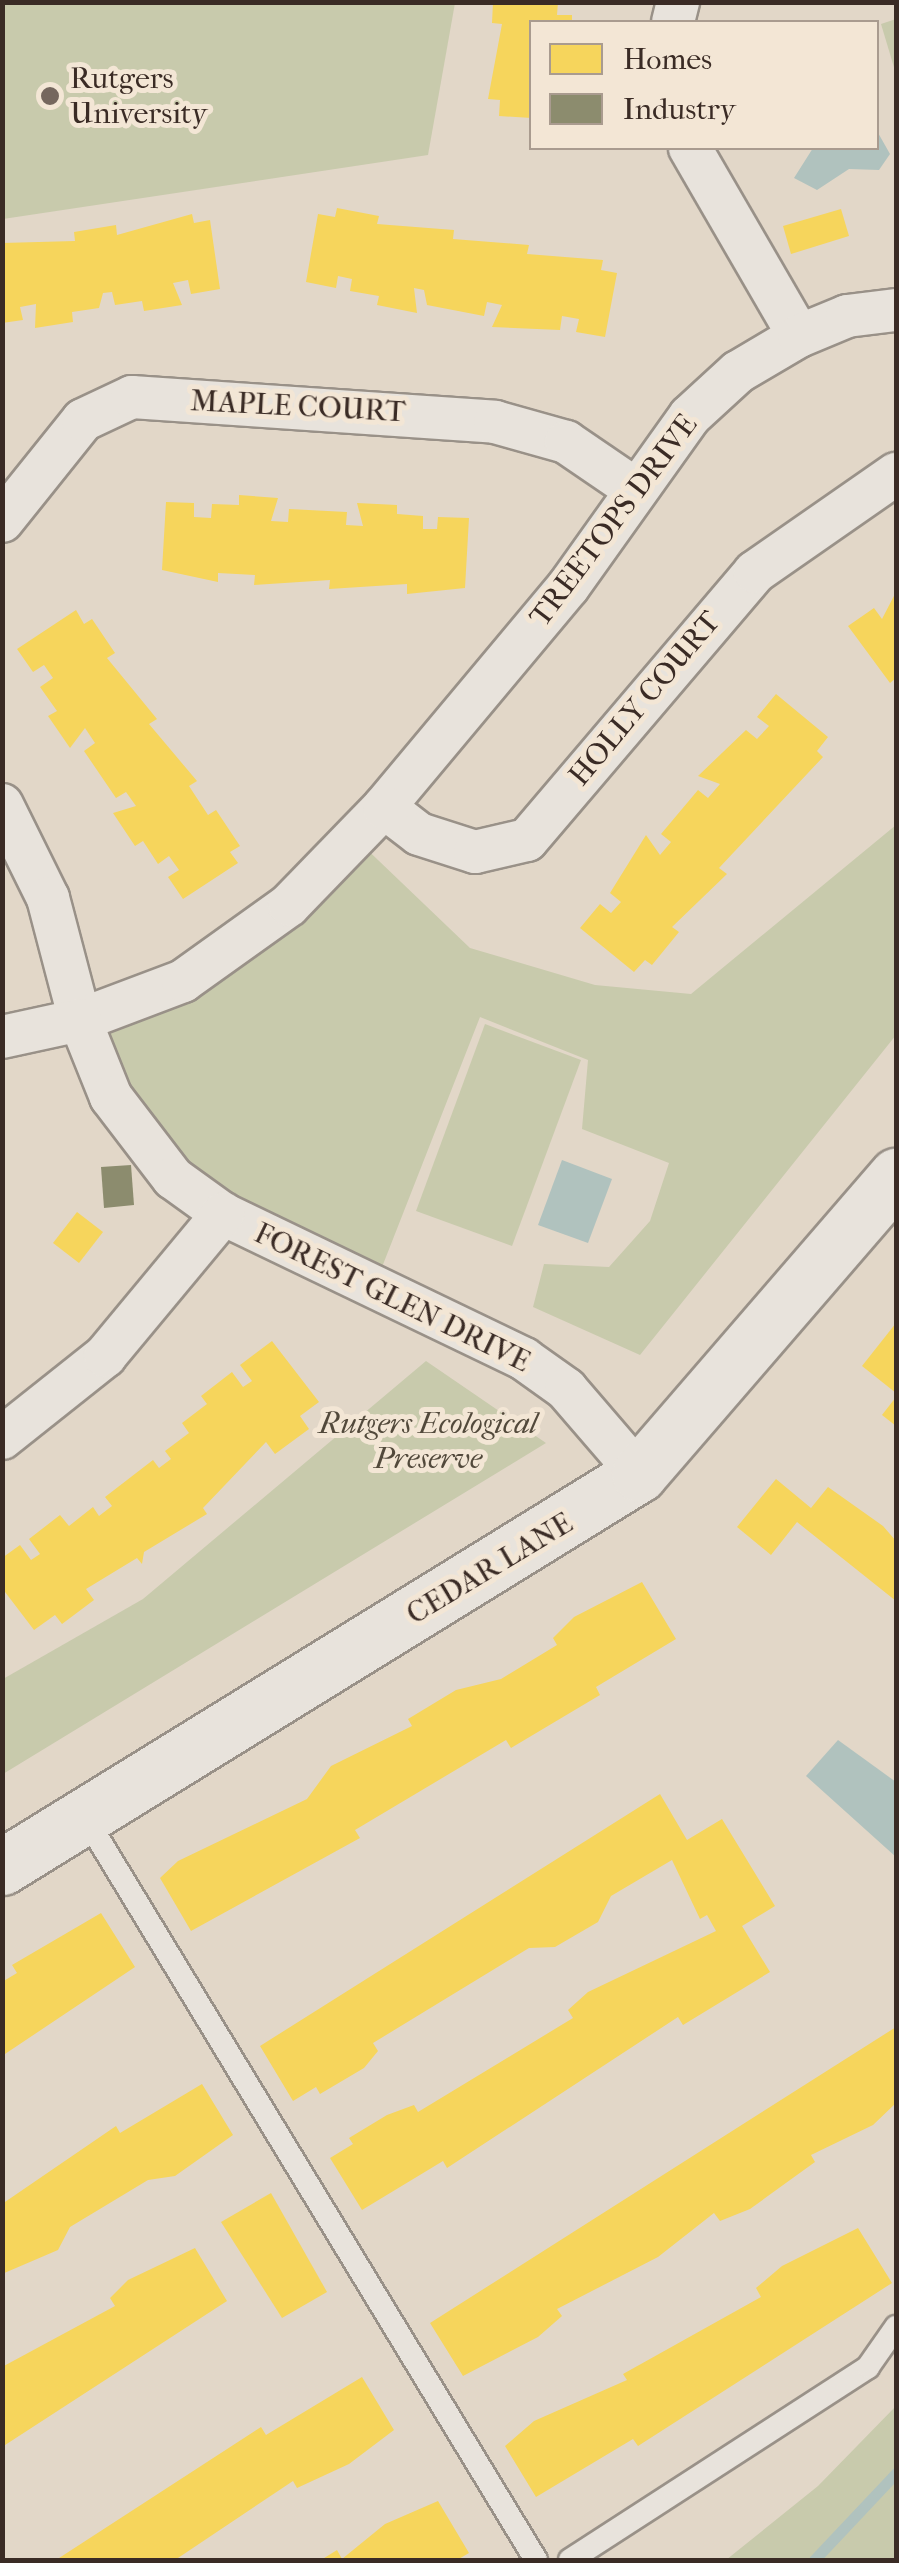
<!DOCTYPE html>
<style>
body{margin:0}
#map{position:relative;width:899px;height:2563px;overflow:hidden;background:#e2d7c8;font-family:"IM FELL French Canon",serif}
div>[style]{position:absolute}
.green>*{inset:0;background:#c8caac}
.water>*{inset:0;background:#b0c2be}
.homes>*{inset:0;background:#f6d55c}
.industry>*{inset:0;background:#8c8c6e}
.stream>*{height:11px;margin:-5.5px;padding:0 5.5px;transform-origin:5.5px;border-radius:5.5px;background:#b0c2be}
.roads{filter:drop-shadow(2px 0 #999188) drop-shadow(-2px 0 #999188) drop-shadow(0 2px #999188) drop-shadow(0 -2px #999188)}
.lane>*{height:22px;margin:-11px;padding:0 11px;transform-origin:11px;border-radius:11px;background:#e8e3dc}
.street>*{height:42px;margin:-21px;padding:0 21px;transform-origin:21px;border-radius:21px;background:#e8e3dc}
.secondary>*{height:55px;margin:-27.5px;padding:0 27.5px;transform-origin:27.5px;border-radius:27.5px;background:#e8e3dc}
.dots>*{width:28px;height:28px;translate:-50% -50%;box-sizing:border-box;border:5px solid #f3e6d5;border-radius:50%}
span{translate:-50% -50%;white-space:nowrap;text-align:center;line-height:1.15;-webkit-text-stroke:10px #f3e6d5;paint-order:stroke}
.poi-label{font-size:30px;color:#3a2b25}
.left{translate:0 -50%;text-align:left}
.street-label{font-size:30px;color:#3a2b25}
.park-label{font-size:30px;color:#52493b;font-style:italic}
.frame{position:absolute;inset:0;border:5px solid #3a2b25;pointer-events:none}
.legend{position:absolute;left:529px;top:20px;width:350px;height:130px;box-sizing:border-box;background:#f3e6d5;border:2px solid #a99b8f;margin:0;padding:12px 18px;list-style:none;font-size:30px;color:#3a2b25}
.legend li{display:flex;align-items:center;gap:20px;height:50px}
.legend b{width:50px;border:2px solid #a99b8f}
</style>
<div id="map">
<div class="green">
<i style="clip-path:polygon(3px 2px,455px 2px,455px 3px,428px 155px,3px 219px)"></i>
<i style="clip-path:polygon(896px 19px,896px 74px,881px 24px)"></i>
<i style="clip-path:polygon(896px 825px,896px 1035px,640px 1355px,533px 1307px,544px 1264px,609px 1267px,650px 1221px,669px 1163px,582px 1129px,588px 1060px,480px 1017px,375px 1285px,223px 1214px,80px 1020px,139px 1003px,355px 838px,470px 948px,595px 985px,691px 994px)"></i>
<i style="clip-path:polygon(485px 1024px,581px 1060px,512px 1246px,416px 1211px)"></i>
<i style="clip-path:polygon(426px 1361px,546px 1443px,3px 1774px,3px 1679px,143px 1599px)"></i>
<i style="clip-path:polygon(896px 2406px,896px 2560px,726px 2560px,818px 2486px)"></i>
</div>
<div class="water">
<i style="clip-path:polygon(877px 131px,890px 154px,879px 170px,849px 169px,817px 190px,794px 178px,813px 148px,876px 148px)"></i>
<i style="clip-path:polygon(562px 1160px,612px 1179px,588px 1243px,538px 1225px)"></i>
<i style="clip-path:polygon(838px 1740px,896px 1782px,896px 1857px,806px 1776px)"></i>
</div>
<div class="homes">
<i style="clip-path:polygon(493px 2px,558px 2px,557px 15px,572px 15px,572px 22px,532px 22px,532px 118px,499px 116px,500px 100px,488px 99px,502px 24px,492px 23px)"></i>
<i style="clip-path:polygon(337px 208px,379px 216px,377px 224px,454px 230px,453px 239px,529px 245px,527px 254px,603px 260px,601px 270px,617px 273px,605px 337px,576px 332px,579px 319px,562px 316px,560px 330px,492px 327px,502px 305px,487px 302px,484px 316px,427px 305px,424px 290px,414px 288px,417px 313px,377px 305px,379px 296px,350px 291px,352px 279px,338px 276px,336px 288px,306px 282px,318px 214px,335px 217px)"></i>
<i style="clip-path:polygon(841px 209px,849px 236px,791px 254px,783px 226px)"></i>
<i style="clip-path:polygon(192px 214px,194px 223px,210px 220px,220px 289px,191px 294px,188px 280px,173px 283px,182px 305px,144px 311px,142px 301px,115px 305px,112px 292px,103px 293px,99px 308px,72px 312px,73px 322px,35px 328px,36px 304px,20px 307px,23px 320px,2px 323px,2px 243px,75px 241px,74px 232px,116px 225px,117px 235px)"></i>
<i style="clip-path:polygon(239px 495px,278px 498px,271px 521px,288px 522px,289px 509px,347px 512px,346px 525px,363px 526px,357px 503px,397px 505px,397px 514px,423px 516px,423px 529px,437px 529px,438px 517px,469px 518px,465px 588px,407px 594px,407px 584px,329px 589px,330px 580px,254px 585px,255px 575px,218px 573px,218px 582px,162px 570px,166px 502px,194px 503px,194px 517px,211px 518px,212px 504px,239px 505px)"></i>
<i style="clip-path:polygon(896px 592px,896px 678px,890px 683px,848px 626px,874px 608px,882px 619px)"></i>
<i style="clip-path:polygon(76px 610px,84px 624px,92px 619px,115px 653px,107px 658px,157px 719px,149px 724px,197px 781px,189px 786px,208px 815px,216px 810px,240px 846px,230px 852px,238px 863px,183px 899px,168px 877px,179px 870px,169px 856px,158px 864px,143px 841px,135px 846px,113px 813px,136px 806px,126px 792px,116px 798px,84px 751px,95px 743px,85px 728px,70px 748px,48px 716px,57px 711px,40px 687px,53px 678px,44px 665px,33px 672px,17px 649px)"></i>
<i style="clip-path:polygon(776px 694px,828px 737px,817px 751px,823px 757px,719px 868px,727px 874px,672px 927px,679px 932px,652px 965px,645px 960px,634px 972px,580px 928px,600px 904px,611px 913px,621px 902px,610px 893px,646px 835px,660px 855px,671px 842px,661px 834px,698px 790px,708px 798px,720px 784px,698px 776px,746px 730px,757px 739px,769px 726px,757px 717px)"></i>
<i style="clip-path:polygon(77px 1212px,103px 1232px,79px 1263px,53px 1243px)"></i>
<i style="clip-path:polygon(896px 1323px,896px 1393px,862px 1366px)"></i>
<i style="clip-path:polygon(272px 1341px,319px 1402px,300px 1416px,309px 1429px,275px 1454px,266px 1442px,203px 1508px,207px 1514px,144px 1552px,142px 1564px,137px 1558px,86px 1589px,94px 1600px,62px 1624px,55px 1615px,34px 1630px,2px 1588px,2px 1558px,20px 1545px,31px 1560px,40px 1554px,29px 1539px,60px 1515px,69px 1526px,93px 1507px,99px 1516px,112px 1506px,105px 1497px,153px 1460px,159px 1468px,171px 1459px,165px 1451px,189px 1433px,182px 1423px,207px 1404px,201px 1396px,232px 1372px,243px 1387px,252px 1381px,240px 1365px)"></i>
<i style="clip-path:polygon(896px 1397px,896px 1426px,882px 1415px)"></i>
<i style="clip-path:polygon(776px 1479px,811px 1508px,828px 1487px,883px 1526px,896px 1541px,896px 1601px,797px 1522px,771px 1555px,737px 1527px)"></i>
<i style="clip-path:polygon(642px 1582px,676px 1639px,596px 1687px,600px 1695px,511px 1748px,506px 1740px,355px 1830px,360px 1838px,191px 1931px,160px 1878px,178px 1861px,307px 1799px,331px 1766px,412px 1726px,408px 1719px,456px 1690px,501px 1679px,557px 1645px,553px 1638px,574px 1617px)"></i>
<i style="clip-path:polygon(660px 1794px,687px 1840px,722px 1819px,775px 1906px,742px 1926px,770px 1972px,683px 2025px,678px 2017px,447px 2168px,443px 2161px,362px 2210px,330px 2158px,353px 2144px,349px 2138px,387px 2115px,414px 2105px,418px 2112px,573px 2018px,568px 2010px,588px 1992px,716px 1931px,707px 1915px,700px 1919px,672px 1860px,611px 1896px,598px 1922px,555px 1947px,529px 1948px,373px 2043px,378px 2051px,364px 2068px,320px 2094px,316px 2087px,293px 2101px,260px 2046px)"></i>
<i style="clip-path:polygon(101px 1913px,135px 1967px,2px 2056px,2px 1982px,17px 1973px,12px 1965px)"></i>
<i style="clip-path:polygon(896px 2027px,896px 2103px,873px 2125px,811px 2155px,815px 2162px,750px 2209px,720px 2221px,714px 2213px,658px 2257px,557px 2309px,562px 2316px,538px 2337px,463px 2376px,430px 2323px)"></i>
<i style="clip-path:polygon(202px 2084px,233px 2135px,175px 2176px,148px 2180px,70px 2227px,58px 2250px,2px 2274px,2px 2204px,116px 2126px,120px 2133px)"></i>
<i style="clip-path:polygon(271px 2193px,327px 2292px,282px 2318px,221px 2222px)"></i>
<i style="clip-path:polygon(858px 2228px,892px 2283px,638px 2446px,633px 2439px,536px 2497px,505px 2446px,534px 2421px,627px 2380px,623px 2374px,761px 2297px,756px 2288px,782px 2266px)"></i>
<i style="clip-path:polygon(195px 2248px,227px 2301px,2px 2447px,2px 2367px,115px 2306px,110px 2298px,128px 2280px)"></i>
<i style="clip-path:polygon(362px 2377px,394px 2430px,349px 2464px,297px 2488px,293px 2481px,175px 2560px,56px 2560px,261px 2427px,266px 2435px)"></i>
<i style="clip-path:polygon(438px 2501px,469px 2553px,457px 2560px,321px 2560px,337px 2550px,342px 2559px,385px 2524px)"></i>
</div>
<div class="industry">
<i style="clip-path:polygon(131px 1165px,134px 1205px,104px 1208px,101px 1167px)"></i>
</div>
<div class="stream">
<i style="left:814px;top:2560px;width:120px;rotate:-46.7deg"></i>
</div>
<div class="roads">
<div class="lane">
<i style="left:85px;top:1817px;width:869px;rotate:58.74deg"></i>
<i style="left:570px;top:2560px;width:355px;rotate:-32.9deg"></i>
<i style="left:868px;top:2367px;width:49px;rotate:-55deg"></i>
</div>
<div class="street">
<i style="left:673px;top:22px;width:21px;rotate:-76deg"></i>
<i style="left:690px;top:148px;width:217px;rotate:59.9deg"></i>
<i style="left:2px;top:521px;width:129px;rotate:-51.3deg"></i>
<i style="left:83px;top:420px;width:54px;rotate:-25.1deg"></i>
<i style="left:132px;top:397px;width:364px;rotate:3.9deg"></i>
<i style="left:495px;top:422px;width:74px;rotate:15.7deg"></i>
<i style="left:566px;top:442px;width:80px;rotate:34.3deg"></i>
<i style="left:2px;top:805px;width:104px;rotate:63.7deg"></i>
<i style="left:48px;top:898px;width:126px;rotate:75.3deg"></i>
<i style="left:80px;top:1020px;width:110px;rotate:-20.7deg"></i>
<i style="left:183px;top:981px;width:130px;rotate:-35.6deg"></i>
<i style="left:289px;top:905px;width:136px;rotate:-45.9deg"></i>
<i style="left:384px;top:807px;width:287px;rotate:-50.1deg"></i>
<i style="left:568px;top:587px;width:210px;rotate:-54.5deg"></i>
<i style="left:690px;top:416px;width:65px;rotate:-42.5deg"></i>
<i style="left:738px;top:372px;width:71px;rotate:-30.5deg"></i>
<i style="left:799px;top:336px;width:52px;rotate:-22.6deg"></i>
<i style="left:847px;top:316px;width:49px;rotate:-7deg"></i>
<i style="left:384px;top:807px;width:44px;rotate:37.6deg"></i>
<i style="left:419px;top:834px;width:59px;rotate:17.8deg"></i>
<i style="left:475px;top:852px;width:53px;rotate:-13deg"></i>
<i style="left:527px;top:840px;width:352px;rotate:-49.6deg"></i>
<i style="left:755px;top:572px;width:172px;rotate:-34.8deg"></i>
<i style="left:2px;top:1037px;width:80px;rotate:-12.3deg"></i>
<i style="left:80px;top:1020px;width:83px;rotate:68.1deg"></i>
<i style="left:111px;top:1097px;width:102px;rotate:52.6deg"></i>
<i style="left:173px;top:1178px;width:62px;rotate:35.8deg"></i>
<i style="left:223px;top:1214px;width:334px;rotate:25.7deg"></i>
<i style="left:524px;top:1359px;width:52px;rotate:35.5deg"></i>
<i style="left:566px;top:1389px;width:112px;rotate:49.3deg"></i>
<i style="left:2px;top:1438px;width:132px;rotate:-38.5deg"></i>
<i style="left:105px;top:1356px;width:185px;rotate:-50.3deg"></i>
</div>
<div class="secondary">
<i style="left:2px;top:1867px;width:748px;rotate:-31.67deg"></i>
<i style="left:639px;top:1474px;width:394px;rotate:-49.2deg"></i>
</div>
</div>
<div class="dots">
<i style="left:50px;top:96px;background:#75675e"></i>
</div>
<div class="poi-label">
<span class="left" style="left:70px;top:96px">Rutgers<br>University</span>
</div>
<div class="street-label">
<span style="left:298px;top:407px;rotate:3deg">MAPLE COURT</span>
<span style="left:614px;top:521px;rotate:-53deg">TREETOPS DRIVE</span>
<span style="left:645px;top:699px;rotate:-50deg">HOLLY COURT</span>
<span style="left:392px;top:1298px;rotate:26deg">FOREST GLEN DRIVE</span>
<span style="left:490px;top:1569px;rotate:-31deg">CEDAR LANE</span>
</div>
<div class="park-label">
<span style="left:428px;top:1441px">Rutgers Ecological<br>Preserve</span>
</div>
<div class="frame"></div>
<ul class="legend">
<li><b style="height:28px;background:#f6d55c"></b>Homes</li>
<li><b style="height:28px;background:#8c8c6e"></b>Industry</li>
</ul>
</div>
